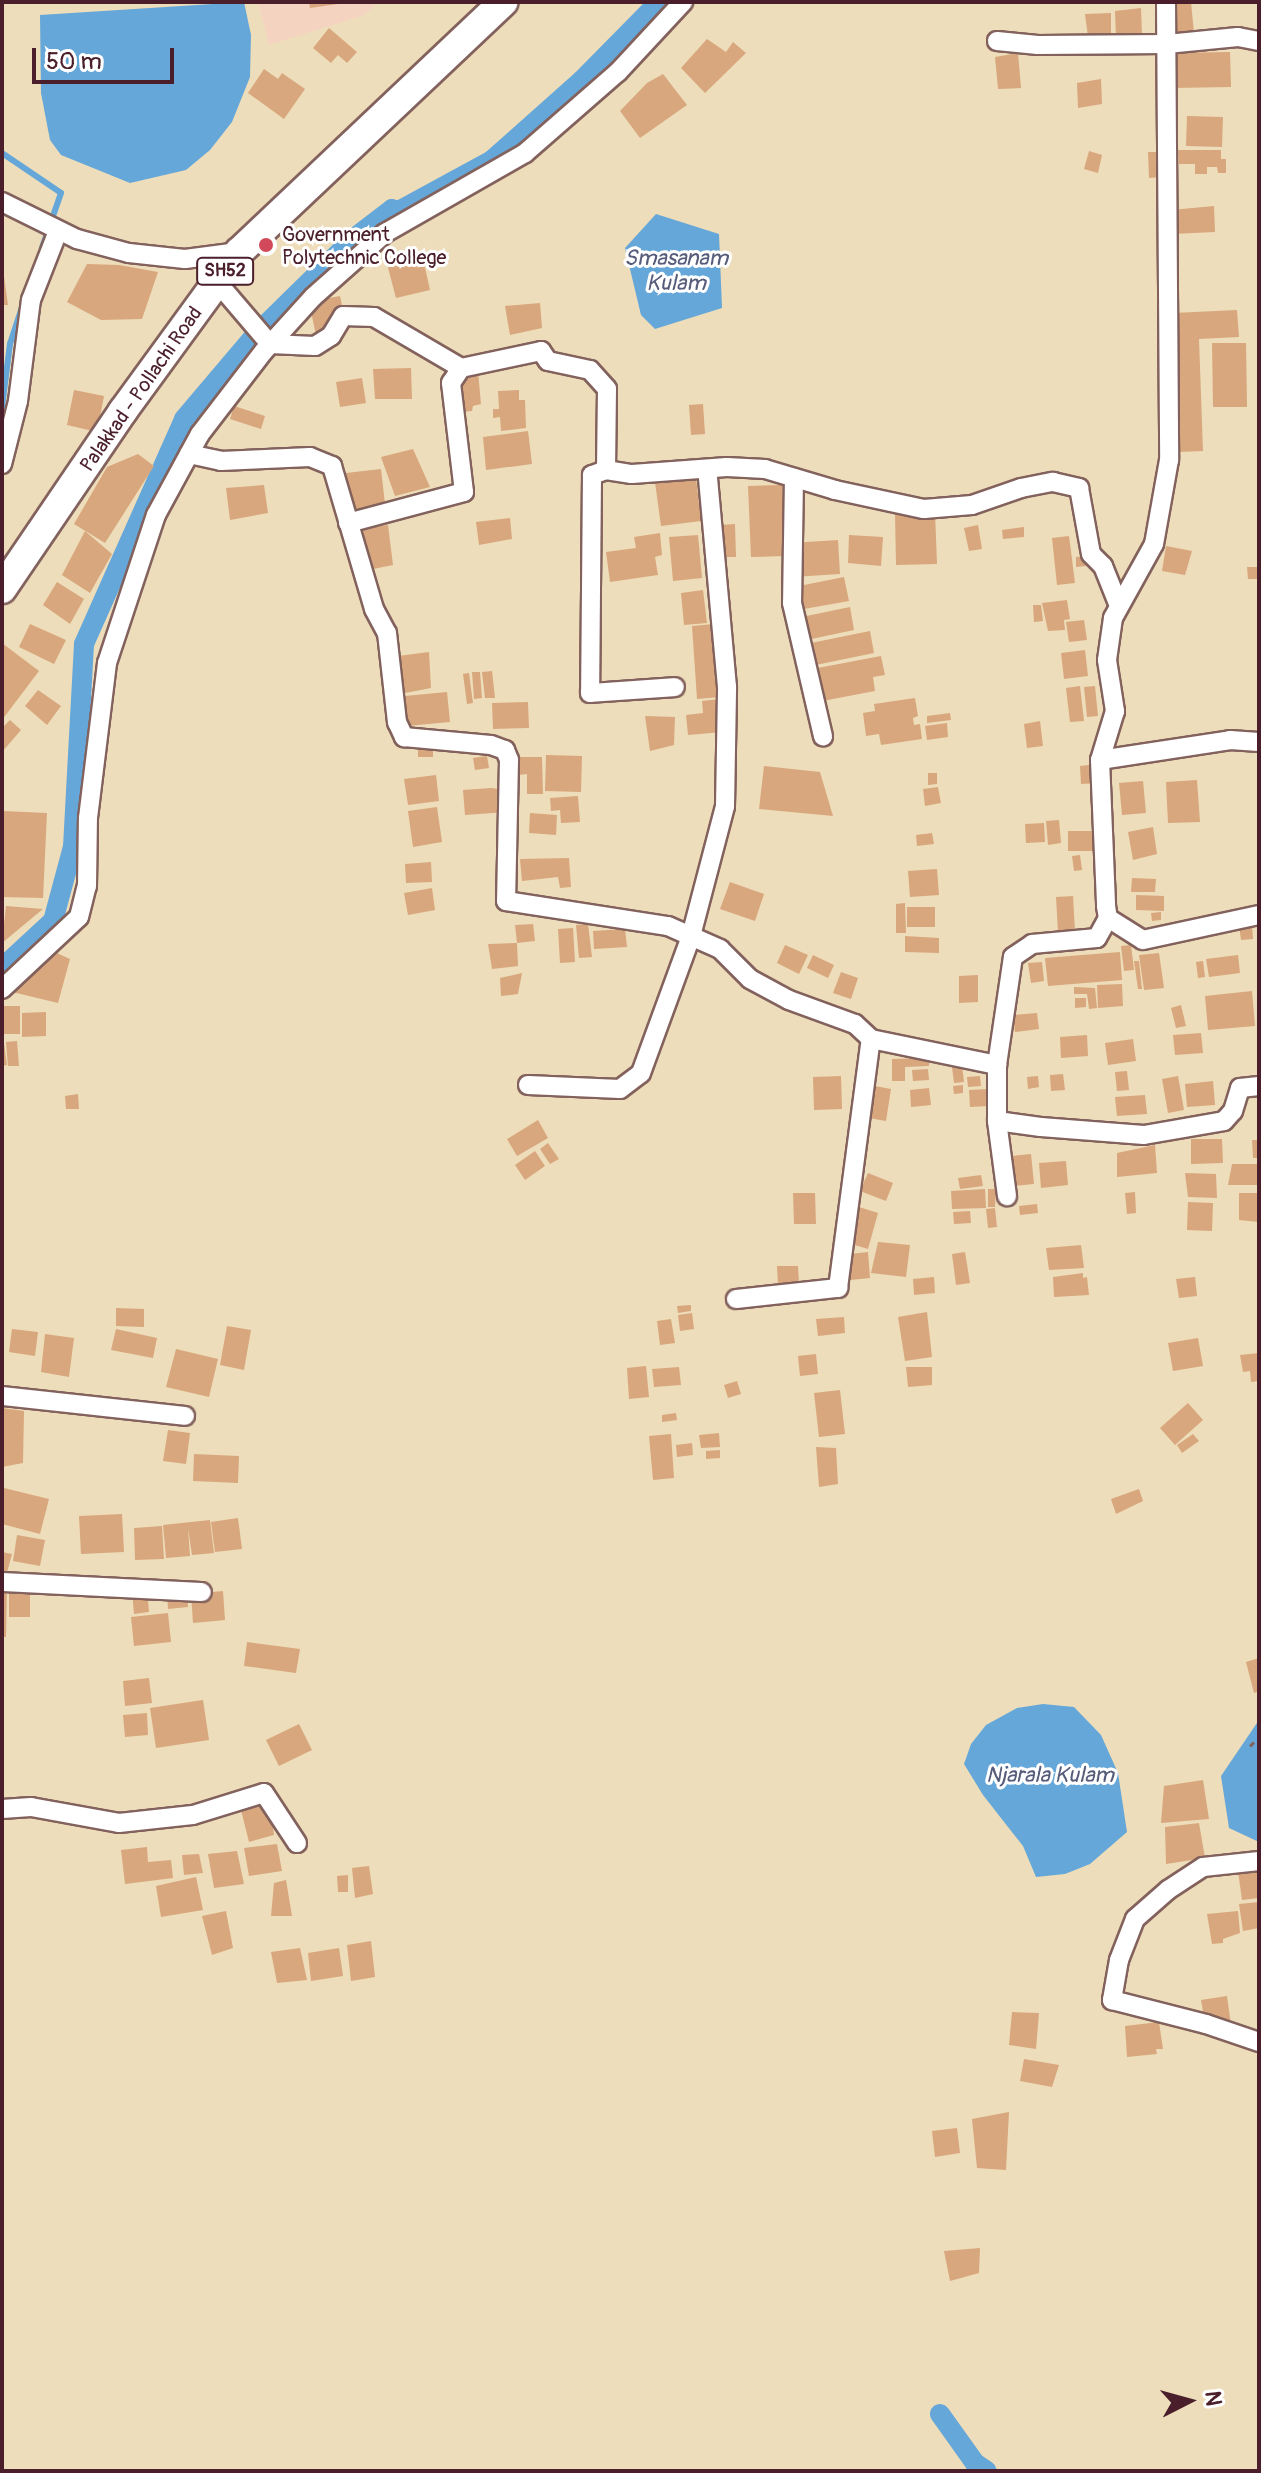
<!DOCTYPE html>
<style>
body{margin:0}
#map{position:relative;width:1261px;height:2473px;overflow:hidden;background:#eeddba;font-family:Pangolin,sans-serif}
div>[style]{position:absolute}
.built>*{inset:0;background:#f5d3c1}
.water>*{inset:0;background:#65a7d9}
.stream>*{height:6px;margin:-3px;padding:0 3px;transform-origin:3px;border-radius:3px;background:#65a7d9}
.canal>*{height:20px;margin:-10px;padding:0 10px;transform-origin:10px;border-radius:10px;background:#65a7d9}
.building>*{inset:0;background:#d8a77d}
.path>*{height:3px;margin-top:-1.5px;transform-origin:0;background:repeating-linear-gradient(90deg,#83625d 0 6px,transparent 0 12px)}
.roads{filter:drop-shadow(2px 0 #83625d) drop-shadow(-2px 0 #83625d) drop-shadow(0 2px #83625d) drop-shadow(0 -2px #83625d)}
.minor>*{height:18px;margin:-9px;padding:0 9px;transform-origin:9px;border-radius:9px;background:#fff}
.primary>*{height:28px;margin:-14px;padding:0 14px;transform-origin:14px;border-radius:14px;background:#fff}
.dots>*{width:22px;height:22px;translate:-50% -50%;box-sizing:border-box;border:4px solid #fff;border-radius:50%}
span{translate:-50% -50%;white-space:nowrap;text-align:center;line-height:1.15;-webkit-text-stroke:6px #fff;paint-order:stroke}
.shield-label span{padding:2px 6px;background:#fff;border:2px solid;border-radius:6px;-webkit-text-stroke-width:0}
.shield-label{font-size:18px;color:#4a1f2b;font-weight:700}
.poi-label{font-size:20px;color:#4a1f2b}
.left{translate:0 -50%;text-align:left}
.street-label{font-size:20px;color:#4a1f2b}
.water-label{font-size:22px;color:#565c79;font-style:italic}
.frame{position:absolute;inset:0;border:4px solid #4a1f2b;pointer-events:none}
.north{position:absolute;left:1149px;top:2361px;width:80px;height:80px;-webkit-text-stroke:6px #fff;paint-order:stroke;rotate:84deg;font-size:22px;font-weight:700;line-height:32px;text-align:center;color:#4a1f2b}
.north::after{content:'';display:block;margin:auto;width:28px;height:36px;background:#4a1f2b;clip-path:polygon(50% 0,100% 100%,50% 72%,0 100%)}
.scale{position:absolute;left:32px;top:48px;width:142px;height:36px;box-sizing:border-box;border:4px solid #4a1f2b;border-top:0;padding-left:10px;font-size:24px;line-height:28px;white-space:nowrap;color:#4a1f2b;-webkit-text-stroke:6px #fff;paint-order:stroke}
</style>
<div id="map">
<div class="built">
<i style="clip-path:polygon(258px 2px,379px 2px,362px 16px,269px 45px)"></i>
</div>
<div class="water">
<i style="clip-path:polygon(244px 2px,251px 35px,250px 77px,232px 122px,210px 150px,186px 170px,130px 183px,61px 155px,50px 140px,41px 93px,40px 15px)"></i>
<i style="clip-path:polygon(656px 214px,719px 234px,722px 308px,655px 329px,641px 315px,625px 248px)"></i>
<i style="clip-path:polygon(1043px 1704px,1074px 1707px,1101px 1735px,1118px 1773px,1127px 1832px,1090px 1864px,1065px 1874px,1036px 1877px,1023px 1846px,983px 1795px,964px 1764px,971px 1744px,986px 1725px,1017px 1708px)"></i>
<i style="clip-path:polygon(1259px 1720px,1259px 1842px,1229px 1828px,1221px 1776px)"></i>
</div>
<div class="stream">
<i style="left:2px;top:153px;width:71px;rotate:34.1deg"></i>
<i style="left:61px;top:193px;width:58px;rotate:109.1deg"></i>
<i style="left:2px;top:407px;width:64px;rotate:-82.8deg"></i>
<i style="left:10px;top:344px;width:39px;rotate:-72deg"></i>
</div>
<div class="canal">
<i style="left:2px;top:968px;width:69px;rotate:-42.7deg"></i>
<i style="left:53px;top:921px;width:77px;rotate:-74.9deg"></i>
<i style="left:73px;top:847px;width:203px;rotate:-86.9deg"></i>
<i style="left:84px;top:644px;width:246px;rotate:-66deg"></i>
<i style="left:184px;top:419px;width:113px;rotate:-49.7deg"></i>
<i style="left:257px;top:333px;width:134px;rotate:-44.4deg"></i>
<i style="left:353px;top:239px;width:49px;rotate:-37.6deg"></i>
<i style="left:392px;top:209px;width:5px;rotate:79deg"></i>
<i style="left:393px;top:214px;width:113px;rotate:-28.6deg"></i>
<i style="left:492px;top:160px;width:120px;rotate:-41.6deg"></i>
<i style="left:582px;top:80px;width:110px;rotate:-45.4deg"></i>
<i style="left:940px;top:2414px;width:60px;rotate:54.5deg"></i>
<i style="left:975px;top:2463px;width:14px;rotate:34deg"></i>
</div>
<div class="building">
<i style="clip-path:polygon(309px 2px,338px 2px,338px 4px,310px 8px)"></i>
<i style="clip-path:polygon(1171px 2px,1191px 2px,1194px 33px,1172px 34px)"></i>
<i style="clip-path:polygon(1141px 8px,1142px 35px,1116px 37px,1115px 11px)"></i>
<i style="clip-path:polygon(1111px 13px,1111px 36px,1088px 37px,1085px 14px)"></i>
<i style="clip-path:polygon(329px 28px,357px 52px,347px 63px,338px 55px,331px 63px,313px 48px)"></i>
<i style="clip-path:polygon(707px 39px,726px 52px,733px 42px,746px 53px,705px 93px,681px 68px)"></i>
<i style="clip-path:polygon(1230px 52px,1231px 87px,1172px 88px,1171px 53px)"></i>
<i style="clip-path:polygon(1018px 53px,1021px 88px,998px 89px,995px 57px)"></i>
<i style="clip-path:polygon(264px 69px,278px 79px,282px 73px,305px 89px,284px 119px,248px 93px)"></i>
<i style="clip-path:polygon(663px 74px,687px 105px,640px 138px,620px 111px,647px 83px)"></i>
<i style="clip-path:polygon(1101px 79px,1102px 104px,1078px 108px,1077px 83px)"></i>
<i style="clip-path:polygon(1187px 116px,1223px 117px,1222px 147px,1186px 146px)"></i>
<i style="clip-path:polygon(1178px 150px,1221px 150px,1221px 159px,1226px 159px,1226px 173px,1218px 173px,1217px 167px,1207px 167px,1207px 174px,1195px 174px,1195px 164px,1179px 164px)"></i>
<i style="clip-path:polygon(1089px 151px,1102px 155px,1098px 173px,1084px 169px)"></i>
<i style="clip-path:polygon(1148px 152px,1158px 152px,1159px 177px,1149px 178px)"></i>
<i style="clip-path:polygon(1214px 206px,1215px 232px,1172px 234px,1171px 210px)"></i>
<i style="clip-path:polygon(422px 254px,430px 290px,396px 298px,387px 264px)"></i>
<i style="clip-path:polygon(87px 264px,119px 265px,158px 272px,142px 319px,101px 320px,67px 302px)"></i>
<i style="clip-path:polygon(4px 276px,8px 305px,2px 305px,2px 277px)"></i>
<i style="clip-path:polygon(340px 296px,347px 329px,316px 335px,309px 302px)"></i>
<i style="clip-path:polygon(540px 303px,542px 328px,510px 335px,505px 306px)"></i>
<i style="clip-path:polygon(1237px 310px,1239px 337px,1199px 339px,1203px 451px,1179px 452px,1173px 313px)"></i>
<i style="clip-path:polygon(1212px 343px,1246px 343px,1247px 407px,1213px 407px)"></i>
<i style="clip-path:polygon(411px 368px,412px 399px,375px 399px,373px 369px)"></i>
<i style="clip-path:polygon(478px 371px,481px 404px,473px 406px,472px 411px,461px 412px,461px 373px)"></i>
<i style="clip-path:polygon(362px 378px,366px 403px,340px 407px,336px 382px)"></i>
<i style="clip-path:polygon(74px 390px,104px 396px,97px 432px,67px 425px)"></i>
<i style="clip-path:polygon(519px 390px,519px 400px,525px 400px,526px 428px,501px 431px,500px 417px,493px 418px,493px 409px,499px 409px,498px 391px)"></i>
<i style="clip-path:polygon(703px 404px,705px 434px,691px 435px,689px 405px)"></i>
<i style="clip-path:polygon(234px 406px,265px 416px,261px 429px,230px 419px)"></i>
<i style="clip-path:polygon(528px 431px,532px 464px,486px 470px,483px 437px)"></i>
<i style="clip-path:polygon(413px 449px,430px 487px,395px 496px,381px 457px)"></i>
<i style="clip-path:polygon(138px 454px,154px 466px,105px 543px,74px 524px,107px 467px)"></i>
<i style="clip-path:polygon(381px 469px,385px 504px,353px 517px,346px 473px)"></i>
<i style="clip-path:polygon(696px 478px,701px 521px,661px 526px,655px 482px)"></i>
<i style="clip-path:polygon(264px 485px,268px 513px,230px 520px,226px 488px)"></i>
<i style="clip-path:polygon(784px 485px,786px 556px,751px 557px,748px 486px)"></i>
<i style="clip-path:polygon(935px 512px,937px 564px,896px 565px,895px 513px)"></i>
<i style="clip-path:polygon(510px 518px,512px 539px,479px 545px,476px 522px)"></i>
<i style="clip-path:polygon(735px 524px,736px 557px,721px 557px,720px 525px)"></i>
<i style="clip-path:polygon(388px 525px,393px 565px,368px 570px,363px 529px)"></i>
<i style="clip-path:polygon(978px 525px,982px 549px,969px 551px,964px 528px)"></i>
<i style="clip-path:polygon(1024px 527px,1024px 537px,1003px 539px,1002px 530px)"></i>
<i style="clip-path:polygon(85px 531px,112px 554px,90px 593px,62px 575px)"></i>
<i style="clip-path:polygon(660px 533px,662px 555px,655px 557px,658px 575px,610px 582px,606px 552px,636px 548px,634px 537px)"></i>
<i style="clip-path:polygon(698px 535px,702px 578px,673px 581px,669px 537px)"></i>
<i style="clip-path:polygon(849px 535px,883px 537px,881px 566px,848px 563px)"></i>
<i style="clip-path:polygon(1069px 536px,1075px 583px,1057px 585px,1052px 538px)"></i>
<i style="clip-path:polygon(838px 540px,840px 574px,793px 577px,791px 543px)"></i>
<i style="clip-path:polygon(1166px 546px,1192px 551px,1185px 575px,1162px 571px)"></i>
<i style="clip-path:polygon(1085px 556px,1086px 566px,1076px 567px,1076px 557px)"></i>
<i style="clip-path:polygon(1247px 567px,1259px 567px,1259px 579px,1248px 579px)"></i>
<i style="clip-path:polygon(844px 577px,849px 601px,804px 609px,799px 586px)"></i>
<i style="clip-path:polygon(57px 582px,84px 599px,70px 624px,43px 605px)"></i>
<i style="clip-path:polygon(703px 590px,707px 623px,684px 625px,681px 593px)"></i>
<i style="clip-path:polygon(1067px 600px,1070px 619px,1064px 620px,1065px 630px,1048px 631px,1042px 603px)"></i>
<i style="clip-path:polygon(1033px 605px,1041px 605px,1043px 621px,1034px 622px)"></i>
<i style="clip-path:polygon(850px 607px,854px 630px,802px 641px,797px 618px)"></i>
<i style="clip-path:polygon(1084px 620px,1087px 640px,1069px 642px,1066px 622px)"></i>
<i style="clip-path:polygon(30px 624px,66px 640px,54px 664px,19px 647px)"></i>
<i style="clip-path:polygon(714px 624px,720px 697px,697px 699px,692px 626px)"></i>
<i style="clip-path:polygon(870px 631px,874px 653px,806px 667px,801px 645px)"></i>
<i style="clip-path:polygon(2px 643px,39px 671px,2px 720px)"></i>
<i style="clip-path:polygon(1085px 650px,1088px 676px,1064px 679px,1061px 653px)"></i>
<i style="clip-path:polygon(429px 652px,431px 688px,400px 694px,398px 656px)"></i>
<i style="clip-path:polygon(881px 656px,885px 675px,873px 677px,875px 691px,812px 703px,807px 670px)"></i>
<i style="clip-path:polygon(492px 671px,495px 698px,485px 698px,482px 672px)"></i>
<i style="clip-path:polygon(472px 672px,480px 672px,482px 698px,474px 699px)"></i>
<i style="clip-path:polygon(469px 673px,473px 703px,467px 704px,463px 674px)"></i>
<i style="clip-path:polygon(1080px 686px,1084px 721px,1070px 722px,1066px 688px)"></i>
<i style="clip-path:polygon(1095px 686px,1098px 716px,1087px 717px,1084px 687px)"></i>
<i style="clip-path:polygon(38px 690px,61px 706px,47px 725px,25px 706px)"></i>
<i style="clip-path:polygon(447px 692px,450px 722px,407px 726px,405px 696px)"></i>
<i style="clip-path:polygon(915px 698px,918px 716px,913px 718px,914px 725px,920px 724px,922px 739px,881px 745px,879px 734px,866px 736px,863px 713px,875px 711px,874px 704px)"></i>
<i style="clip-path:polygon(719px 699px,722px 732px,688px 735px,686px 715px,703px 713px,702px 701px)"></i>
<i style="clip-path:polygon(528px 702px,529px 728px,493px 729px,492px 703px)"></i>
<i style="clip-path:polygon(950px 713px,951px 720px,927px 723px,927px 716px)"></i>
<i style="clip-path:polygon(645px 716px,675px 717px,674px 745px,650px 751px)"></i>
<i style="clip-path:polygon(10px 720px,21px 730px,2px 752px,2px 728px)"></i>
<i style="clip-path:polygon(1040px 721px,1043px 746px,1027px 748px,1024px 724px)"></i>
<i style="clip-path:polygon(947px 723px,948px 737px,927px 740px,925px 726px)"></i>
<i style="clip-path:polygon(418px 748px,433px 748px,433px 757px,418px 757px)"></i>
<i style="clip-path:polygon(546px 755px,582px 756px,581px 792px,545px 791px)"></i>
<i style="clip-path:polygon(487px 756px,489px 768px,475px 770px,473px 758px)"></i>
<i style="clip-path:polygon(518px 757px,542px 757px,543px 794px,527px 794px,527px 774px,518px 775px)"></i>
<i style="clip-path:polygon(1097px 764px,1099px 783px,1081px 784px,1080px 766px)"></i>
<i style="clip-path:polygon(764px 766px,820px 772px,833px 816px,759px 809px)"></i>
<i style="clip-path:polygon(928px 773px,937px 773px,937px 784px,928px 785px)"></i>
<i style="clip-path:polygon(436px 775px,439px 801px,408px 805px,404px 779px)"></i>
<i style="clip-path:polygon(1197px 780px,1200px 822px,1168px 823px,1166px 782px)"></i>
<i style="clip-path:polygon(1143px 781px,1146px 813px,1122px 815px,1119px 783px)"></i>
<i style="clip-path:polygon(938px 787px,941px 803px,925px 806px,923px 789px)"></i>
<i style="clip-path:polygon(491px 788px,506px 790px,507px 812px,465px 815px,463px 790px)"></i>
<i style="clip-path:polygon(578px 796px,580px 822px,561px 823px,560px 810px,551px 811px,550px 798px)"></i>
<i style="clip-path:polygon(437px 807px,442px 842px,413px 847px,408px 811px)"></i>
<i style="clip-path:polygon(3px 811px,47px 813px,43px 898px,2px 897px)"></i>
<i style="clip-path:polygon(530px 813px,557px 815px,556px 835px,529px 833px)"></i>
<i style="clip-path:polygon(1059px 820px,1061px 843px,1048px 845px,1046px 821px)"></i>
<i style="clip-path:polygon(1044px 823px,1045px 842px,1026px 843px,1025px 824px)"></i>
<i style="clip-path:polygon(1153px 827px,1157px 854px,1133px 860px,1128px 832px)"></i>
<i style="clip-path:polygon(1068px 831px,1094px 831px,1094px 851px,1068px 851px)"></i>
<i style="clip-path:polygon(932px 833px,934px 844px,917px 846px,916px 835px)"></i>
<i style="clip-path:polygon(1080px 855px,1082px 870px,1074px 871px,1072px 856px)"></i>
<i style="clip-path:polygon(569px 858px,571px 887px,560px 888px,558px 877px,522px 881px,520px 859px)"></i>
<i style="clip-path:polygon(431px 862px,432px 882px,406px 883px,405px 864px)"></i>
<i style="clip-path:polygon(937px 869px,939px 895px,910px 897px,908px 871px)"></i>
<i style="clip-path:polygon(1132px 878px,1156px 879px,1155px 892px,1131px 892px)"></i>
<i style="clip-path:polygon(730px 882px,764px 894px,755px 921px,720px 909px)"></i>
<i style="clip-path:polygon(432px 888px,435px 910px,408px 915px,404px 893px)"></i>
<i style="clip-path:polygon(1136px 895px,1164px 896px,1164px 911px,1136px 910px)"></i>
<i style="clip-path:polygon(1073px 896px,1075px 931px,1058px 932px,1056px 897px)"></i>
<i style="clip-path:polygon(905px 903px,906px 933px,896px 933px,896px 904px)"></i>
<i style="clip-path:polygon(6px 906px,43px 909px,2px 943px)"></i>
<i style="clip-path:polygon(907px 907px,935px 907px,935px 927px,907px 927px)"></i>
<i style="clip-path:polygon(1161px 912px,1161px 920px,1152px 921px,1151px 913px)"></i>
<i style="clip-path:polygon(533px 924px,535px 941px,517px 943px,515px 925px)"></i>
<i style="clip-path:polygon(588px 924px,592px 957px,579px 958px,576px 925px)"></i>
<i style="clip-path:polygon(1252px 924px,1253px 939px,1241px 940px,1239px 925px)"></i>
<i style="clip-path:polygon(573px 928px,575px 962px,560px 963px,558px 929px)"></i>
<i style="clip-path:polygon(625px 929px,627px 947px,594px 949px,593px 931px)"></i>
<i style="clip-path:polygon(905px 936px,939px 938px,939px 953px,905px 952px)"></i>
<i style="clip-path:polygon(517px 943px,518px 966px,492px 969px,488px 944px)"></i>
<i style="clip-path:polygon(785px 945px,808px 955px,799px 974px,777px 963px)"></i>
<i style="clip-path:polygon(1131px 945px,1134px 970px,1124px 971px,1121px 946px)"></i>
<i style="clip-path:polygon(50px 950px,70px 959px,58px 1003px,4px 990px)"></i>
<i style="clip-path:polygon(1120px 952px,1122px 980px,1048px 986px,1045px 958px)"></i>
<i style="clip-path:polygon(1159px 953px,1164px 988px,1144px 990px,1139px 955px)"></i>
<i style="clip-path:polygon(813px 955px,834px 965px,828px 978px,807px 968px)"></i>
<i style="clip-path:polygon(1238px 955px,1240px 973px,1209px 977px,1206px 959px)"></i>
<i style="clip-path:polygon(1134px 961px,1139px 961px,1142px 989px,1138px 989px)"></i>
<i style="clip-path:polygon(1203px 961px,1205px 977px,1198px 978px,1196px 962px)"></i>
<i style="clip-path:polygon(1042px 962px,1044px 981px,1031px 983px,1028px 963px)"></i>
<i style="clip-path:polygon(841px 972px,858px 978px,851px 999px,833px 993px)"></i>
<i style="clip-path:polygon(522px 973px,518px 994px,501px 996px,500px 978px)"></i>
<i style="clip-path:polygon(978px 975px,978px 1002px,959px 1003px,959px 976px)"></i>
<i style="clip-path:polygon(1122px 984px,1123px 1006px,1098px 1008px,1097px 985px)"></i>
<i style="clip-path:polygon(1074px 987px,1095px 988px,1097px 1008px,1089px 1009px,1087px 994px,1074px 994px)"></i>
<i style="clip-path:polygon(1252px 991px,1255px 1026px,1208px 1030px,1205px 996px)"></i>
<i style="clip-path:polygon(1075px 998px,1086px 998px,1086px 1007px,1075px 1008px)"></i>
<i style="clip-path:polygon(1181px 1005px,1186px 1026px,1176px 1028px,1171px 1008px)"></i>
<i style="clip-path:polygon(2px 1006px,20px 1006px,20px 1034px,2px 1034px)"></i>
<i style="clip-path:polygon(46px 1012px,46px 1036px,22px 1037px,22px 1013px)"></i>
<i style="clip-path:polygon(1037px 1013px,1039px 1029px,1015px 1032px,1013px 1015px)"></i>
<i style="clip-path:polygon(1201px 1033px,1203px 1053px,1175px 1055px,1173px 1035px)"></i>
<i style="clip-path:polygon(1087px 1035px,1088px 1056px,1061px 1058px,1060px 1037px)"></i>
<i style="clip-path:polygon(1133px 1039px,1136px 1061px,1108px 1065px,1105px 1043px)"></i>
<i style="clip-path:polygon(17px 1041px,19px 1066px,8px 1066px,6px 1042px)"></i>
<i style="clip-path:polygon(4px 1043px,7px 1065px,2px 1066px,2px 1044px)"></i>
<i style="clip-path:polygon(929px 1058px,929px 1066px,905px 1067px,905px 1081px,892px 1081px,892px 1059px)"></i>
<i style="clip-path:polygon(962px 1066px,964px 1082px,954px 1083px,952px 1067px)"></i>
<i style="clip-path:polygon(928px 1069px,929px 1080px,913px 1081px,912px 1070px)"></i>
<i style="clip-path:polygon(1127px 1071px,1129px 1090px,1117px 1091px,1115px 1072px)"></i>
<i style="clip-path:polygon(1063px 1074px,1065px 1090px,1051px 1091px,1050px 1075px)"></i>
<i style="clip-path:polygon(841px 1076px,842px 1109px,814px 1110px,813px 1077px)"></i>
<i style="clip-path:polygon(980px 1076px,981px 1086px,968px 1087px,967px 1077px)"></i>
<i style="clip-path:polygon(1038px 1076px,1039px 1087px,1028px 1089px,1027px 1077px)"></i>
<i style="clip-path:polygon(1178px 1076px,1184px 1110px,1168px 1113px,1162px 1079px)"></i>
<i style="clip-path:polygon(1213px 1081px,1215px 1105px,1187px 1107px,1185px 1084px)"></i>
<i style="clip-path:polygon(963px 1085px,963px 1093px,954px 1094px,953px 1086px)"></i>
<i style="clip-path:polygon(875px 1086px,891px 1089px,886px 1121px,869px 1118px)"></i>
<i style="clip-path:polygon(929px 1088px,931px 1105px,911px 1107px,910px 1090px)"></i>
<i style="clip-path:polygon(988px 1089px,989px 1106px,970px 1107px,969px 1090px)"></i>
<i style="clip-path:polygon(78px 1094px,79px 1109px,66px 1109px,65px 1096px)"></i>
<i style="clip-path:polygon(1145px 1095px,1147px 1114px,1117px 1116px,1115px 1097px)"></i>
<i style="clip-path:polygon(538px 1120px,548px 1138px,517px 1156px,507px 1139px)"></i>
<i style="clip-path:polygon(1191px 1139px,1222px 1139px,1223px 1163px,1191px 1164px)"></i>
<i style="clip-path:polygon(1252px 1140px,1259px 1140px,1259px 1158px,1253px 1158px)"></i>
<i style="clip-path:polygon(548px 1143px,559px 1159px,550px 1164px,540px 1149px)"></i>
<i style="clip-path:polygon(1155px 1145px,1157px 1173px,1117px 1177px,1117px 1153px)"></i>
<i style="clip-path:polygon(535px 1151px,545px 1166px,525px 1180px,515px 1165px)"></i>
<i style="clip-path:polygon(1031px 1154px,1034px 1184px,1014px 1186px,1012px 1156px)"></i>
<i style="clip-path:polygon(1066px 1161px,1068px 1185px,1041px 1188px,1039px 1163px)"></i>
<i style="clip-path:polygon(1232px 1164px,1259px 1164px,1259px 1185px,1228px 1185px)"></i>
<i style="clip-path:polygon(868px 1173px,893px 1183px,886px 1201px,860px 1191px)"></i>
<i style="clip-path:polygon(1185px 1173px,1216px 1174px,1217px 1198px,1188px 1197px)"></i>
<i style="clip-path:polygon(981px 1175px,983px 1186px,960px 1189px,958px 1178px)"></i>
<i style="clip-path:polygon(985px 1189px,986px 1208px,952px 1209px,951px 1191px)"></i>
<i style="clip-path:polygon(988px 1189px,996px 1189px,995px 1207px,988px 1207px)"></i>
<i style="clip-path:polygon(1135px 1192px,1136px 1213px,1127px 1214px,1125px 1193px)"></i>
<i style="clip-path:polygon(793px 1193px,815px 1193px,816px 1224px,794px 1224px)"></i>
<i style="clip-path:polygon(1239px 1193px,1259px 1193px,1259px 1222px,1239px 1220px)"></i>
<i style="clip-path:polygon(1188px 1202px,1213px 1203px,1212px 1231px,1187px 1230px)"></i>
<i style="clip-path:polygon(1037px 1204px,1038px 1213px,1020px 1215px,1019px 1206px)"></i>
<i style="clip-path:polygon(856px 1206px,878px 1213px,868px 1249px,845px 1242px)"></i>
<i style="clip-path:polygon(995px 1208px,997px 1227px,988px 1228px,986px 1209px)"></i>
<i style="clip-path:polygon(970px 1211px,971px 1223px,954px 1224px,953px 1212px)"></i>
<i style="clip-path:polygon(878px 1242px,910px 1245px,906px 1277px,871px 1273px)"></i>
<i style="clip-path:polygon(1081px 1245px,1084px 1268px,1049px 1270px,1046px 1248px)"></i>
<i style="clip-path:polygon(868px 1252px,870px 1278px,850px 1280px,850px 1254px)"></i>
<i style="clip-path:polygon(965px 1252px,970px 1283px,956px 1285px,952px 1254px)"></i>
<i style="clip-path:polygon(777px 1266px,798px 1266px,799px 1284px,778px 1285px)"></i>
<i style="clip-path:polygon(1083px 1273px,1083px 1278px,1087px 1277px,1089px 1295px,1054px 1297px,1053px 1277px)"></i>
<i style="clip-path:polygon(934px 1277px,935px 1293px,914px 1295px,913px 1279px)"></i>
<i style="clip-path:polygon(1195px 1277px,1197px 1296px,1179px 1298px,1176px 1279px)"></i>
<i style="clip-path:polygon(691px 1305px,691px 1311px,678px 1313px,677px 1306px)"></i>
<i style="clip-path:polygon(116px 1308px,144px 1309px,144px 1327px,116px 1326px)"></i>
<i style="clip-path:polygon(927px 1312px,932px 1357px,905px 1361px,898px 1317px)"></i>
<i style="clip-path:polygon(692px 1313px,694px 1329px,680px 1331px,678px 1315px)"></i>
<i style="clip-path:polygon(844px 1317px,845px 1333px,818px 1336px,816px 1319px)"></i>
<i style="clip-path:polygon(671px 1319px,675px 1343px,660px 1345px,657px 1321px)"></i>
<i style="clip-path:polygon(227px 1326px,251px 1330px,244px 1370px,220px 1365px)"></i>
<i style="clip-path:polygon(12px 1329px,38px 1332px,35px 1356px,9px 1352px)"></i>
<i style="clip-path:polygon(116px 1329px,157px 1338px,153px 1358px,111px 1350px)"></i>
<i style="clip-path:polygon(45px 1334px,74px 1338px,69px 1377px,41px 1372px)"></i>
<i style="clip-path:polygon(1198px 1338px,1203px 1366px,1173px 1371px,1168px 1343px)"></i>
<i style="clip-path:polygon(176px 1349px,218px 1359px,209px 1397px,166px 1387px)"></i>
<i style="clip-path:polygon(1259px 1353px,1259px 1381px,1251px 1382px,1250px 1371px,1243px 1372px,1240px 1355px)"></i>
<i style="clip-path:polygon(816px 1354px,818px 1374px,800px 1376px,798px 1356px)"></i>
<i style="clip-path:polygon(646px 1366px,649px 1397px,629px 1399px,627px 1368px)"></i>
<i style="clip-path:polygon(679px 1367px,681px 1385px,654px 1387px,652px 1369px)"></i>
<i style="clip-path:polygon(906px 1367px,932px 1367px,932px 1385px,908px 1387px)"></i>
<i style="clip-path:polygon(737px 1381px,741px 1394px,728px 1398px,724px 1385px)"></i>
<i style="clip-path:polygon(840px 1390px,845px 1434px,819px 1437px,814px 1393px)"></i>
<i style="clip-path:polygon(1188px 1403px,1203px 1420px,1175px 1445px,1160px 1428px)"></i>
<i style="clip-path:polygon(2px 1408px,24px 1411px,23px 1463px,2px 1467px)"></i>
<i style="clip-path:polygon(676px 1413px,677px 1420px,662px 1422px,662px 1415px)"></i>
<i style="clip-path:polygon(168px 1430px,190px 1433px,186px 1464px,163px 1461px)"></i>
<i style="clip-path:polygon(719px 1433px,720px 1447px,701px 1448px,699px 1435px)"></i>
<i style="clip-path:polygon(671px 1434px,674px 1478px,653px 1480px,649px 1436px)"></i>
<i style="clip-path:polygon(1193px 1434px,1199px 1441px,1182px 1453px,1177px 1445px)"></i>
<i style="clip-path:polygon(692px 1443px,693px 1455px,677px 1457px,676px 1445px)"></i>
<i style="clip-path:polygon(816px 1447px,836px 1448px,838px 1484px,819px 1487px)"></i>
<i style="clip-path:polygon(720px 1450px,720px 1458px,706px 1459px,706px 1451px)"></i>
<i style="clip-path:polygon(194px 1454px,239px 1456px,238px 1483px,193px 1481px)"></i>
<i style="clip-path:polygon(4px 1488px,49px 1499px,40px 1534px,2px 1524px)"></i>
<i style="clip-path:polygon(1139px 1489px,1143px 1501px,1116px 1514px,1111px 1499px)"></i>
<i style="clip-path:polygon(122px 1514px,124px 1552px,81px 1554px,79px 1516px)"></i>
<i style="clip-path:polygon(238px 1518px,242px 1549px,215px 1552px,211px 1522px)"></i>
<i style="clip-path:polygon(210px 1520px,214px 1553px,192px 1555px,188px 1528px,190px 1556px,166px 1558px,163px 1525px)"></i>
<i style="clip-path:polygon(162px 1526px,164px 1559px,135px 1560px,134px 1528px)"></i>
<i style="clip-path:polygon(17px 1535px,45px 1540px,40px 1566px,13px 1561px)"></i>
<i style="clip-path:polygon(2px 1552px,12px 1554px,6px 1576px,2px 1575px)"></i>
<i style="clip-path:polygon(2px 1585px,7px 1585px,6px 1637px,2px 1637px)"></i>
<i style="clip-path:polygon(9px 1587px,30px 1587px,30px 1617px,9px 1617px)"></i>
<i style="clip-path:polygon(147px 1589px,149px 1612px,134px 1614px,132px 1590px)"></i>
<i style="clip-path:polygon(223px 1591px,225px 1620px,193px 1623px,191px 1594px)"></i>
<i style="clip-path:polygon(187px 1592px,188px 1607px,168px 1609px,167px 1594px)"></i>
<i style="clip-path:polygon(168px 1613px,171px 1642px,134px 1646px,131px 1617px)"></i>
<i style="clip-path:polygon(247px 1642px,300px 1649px,296px 1673px,244px 1666px)"></i>
<i style="clip-path:polygon(1259px 1658px,1259px 1691px,1254px 1693px,1246px 1662px)"></i>
<i style="clip-path:polygon(149px 1678px,152px 1703px,125px 1706px,123px 1681px)"></i>
<i style="clip-path:polygon(203px 1700px,209px 1740px,156px 1748px,150px 1708px)"></i>
<i style="clip-path:polygon(147px 1713px,148px 1735px,125px 1737px,123px 1715px)"></i>
<i style="clip-path:polygon(299px 1724px,312px 1750px,279px 1766px,266px 1740px)"></i>
<i style="clip-path:polygon(1203px 1780px,1209px 1819px,1161px 1823px,1164px 1786px)"></i>
<i style="clip-path:polygon(269px 1796px,274px 1835px,249px 1842px,240px 1806px)"></i>
<i style="clip-path:polygon(1199px 1823px,1205px 1858px,1166px 1864px,1165px 1827px)"></i>
<i style="clip-path:polygon(277px 1844px,282px 1871px,249px 1876px,244px 1848px)"></i>
<i style="clip-path:polygon(147px 1847px,148px 1862px,171px 1860px,173px 1878px,125px 1884px,121px 1850px)"></i>
<i style="clip-path:polygon(237px 1851px,244px 1884px,214px 1888px,208px 1854px)"></i>
<i style="clip-path:polygon(199px 1854px,203px 1873px,184px 1875px,182px 1855px)"></i>
<i style="clip-path:polygon(1259px 1861px,1259px 1898px,1242px 1900px,1237px 1864px)"></i>
<i style="clip-path:polygon(369px 1866px,373px 1894px,355px 1898px,352px 1868px)"></i>
<i style="clip-path:polygon(348px 1875px,348px 1892px,338px 1892px,337px 1876px)"></i>
<i style="clip-path:polygon(196px 1877px,203px 1910px,161px 1917px,156px 1886px)"></i>
<i style="clip-path:polygon(286px 1880px,292px 1916px,271px 1916px,274px 1883px)"></i>
<i style="clip-path:polygon(1259px 1902px,1259px 1928px,1243px 1931px,1239px 1904px)"></i>
<i style="clip-path:polygon(226px 1911px,233px 1948px,212px 1955px,202px 1916px)"></i>
<i style="clip-path:polygon(1238px 1911px,1240px 1933px,1223px 1939px,1223px 1943px,1212px 1944px,1207px 1914px)"></i>
<i style="clip-path:polygon(371px 1941px,375px 1977px,351px 1981px,347px 1945px)"></i>
<i style="clip-path:polygon(300px 1948px,307px 1980px,277px 1983px,271px 1952px)"></i>
<i style="clip-path:polygon(339px 1948px,343px 1976px,311px 1981px,308px 1953px)"></i>
<i style="clip-path:polygon(1227px 1996px,1231px 2025px,1206px 2029px,1201px 2000px)"></i>
<i style="clip-path:polygon(1012px 2012px,1039px 2013px,1036px 2049px,1009px 2045px)"></i>
<i style="clip-path:polygon(1159px 2022px,1163px 2049px,1156px 2049px,1157px 2054px,1127px 2057px,1125px 2026px)"></i>
<i style="clip-path:polygon(1024px 2059px,1059px 2065px,1052px 2087px,1020px 2081px)"></i>
<i style="clip-path:polygon(1009px 2112px,1006px 2170px,977px 2168px,972px 2119px)"></i>
<i style="clip-path:polygon(957px 2128px,960px 2153px,935px 2157px,932px 2131px)"></i>
<i style="clip-path:polygon(980px 2248px,979px 2273px,950px 2281px,944px 2251px)"></i>
</div>
<div class="path">
<i style="left:1250px;top:1746px;width:13px;rotate:-45deg"></i>
</div>
<div class="roads">
<div class="minor">
<i style="left:1166px;top:2px;width:458px;rotate:89.6deg"></i>
<i style="left:1169px;top:460px;width:85px;rotate:100.1deg"></i>
<i style="left:1154px;top:544px;width:85px;rotate:119deg"></i>
<i style="left:1113px;top:618px;width:42px;rotate:98.1deg"></i>
<i style="left:1107px;top:660px;width:52px;rotate:81.1deg"></i>
<i style="left:1115px;top:711px;width:51px;rotate:107deg"></i>
<i style="left:1100px;top:760px;width:146px;rotate:87.6deg"></i>
<i style="left:1106px;top:906px;width:12px;rotate:81deg"></i>
<i style="left:1108px;top:918px;width:41px;rotate:32.2deg"></i>
<i style="left:1143px;top:940px;width:119px;rotate:-12.2deg"></i>
<i style="left:997px;top:41px;width:41px;rotate:5.6deg"></i>
<i style="left:1038px;top:45px;width:129px;rotate:-0.4deg"></i>
<i style="left:1167px;top:44px;width:71px;rotate:-5.6deg"></i>
<i style="left:1238px;top:37px;width:21px;rotate:11deg"></i>
<i style="left:2px;top:202px;width:84px;rotate:26.3deg"></i>
<i style="left:77px;top:239px;width:54px;rotate:15.1deg"></i>
<i style="left:129px;top:253px;width:56px;rotate:6.1deg"></i>
<i style="left:185px;top:259px;width:54px;rotate:-7.4deg"></i>
<i style="left:217px;top:282px;width:82px;rotate:49.5deg"></i>
<i style="left:270px;top:344px;width:45px;rotate:2.5deg"></i>
<i style="left:315px;top:346px;width:19px;rotate:-32deg"></i>
<i style="left:331px;top:336px;width:23px;rotate:-59deg"></i>
<i style="left:343px;top:316px;width:31px;rotate:2deg"></i>
<i style="left:374px;top:317px;width:101px;rotate:30.4deg"></i>
<i style="left:461px;top:368px;width:82px;rotate:-12deg"></i>
<i style="left:541px;top:351px;width:12px;rotate:55deg"></i>
<i style="left:548px;top:361px;width:43px;rotate:12.1deg"></i>
<i style="left:590px;top:370px;width:25px;rotate:48deg"></i>
<i style="left:607px;top:389px;width:81px;rotate:90.7deg"></i>
<i style="left:606px;top:470px;width:26px;rotate:9deg"></i>
<i style="left:632px;top:474px;width:95px;rotate:-4.2deg"></i>
<i style="left:727px;top:467px;width:38px;rotate:3deg"></i>
<i style="left:765px;top:469px;width:73px;rotate:16.7deg"></i>
<i style="left:835px;top:490px;width:91px;rotate:12.1deg"></i>
<i style="left:924px;top:509px;width:48px;rotate:-4.8deg"></i>
<i style="left:972px;top:505px;width:52px;rotate:-19.1deg"></i>
<i style="left:1021px;top:488px;width:33px;rotate:-11deg"></i>
<i style="left:1053px;top:482px;width:27px;rotate:13deg"></i>
<i style="left:1079px;top:488px;width:67px;rotate:79.7deg"></i>
<i style="left:1091px;top:554px;width:17px;rotate:45deg"></i>
<i style="left:1103px;top:566px;width:43px;rotate:68.2deg"></i>
<i style="left:189px;top:454px;width:33px;rotate:12deg"></i>
<i style="left:221px;top:461px;width:89px;rotate:-2.6deg"></i>
<i style="left:310px;top:457px;width:24px;rotate:22deg"></i>
<i style="left:332px;top:466px;width:149px;rotate:73.6deg"></i>
<i style="left:374px;top:609px;width:27px;rotate:62deg"></i>
<i style="left:387px;top:633px;width:90px;rotate:83.6deg"></i>
<i style="left:397px;top:722px;width:17px;rotate:65deg"></i>
<i style="left:404px;top:737px;width:87px;rotate:5.3deg"></i>
<i style="left:491px;top:745px;width:15px;rotate:20deg"></i>
<i style="left:505px;top:750px;width:11px;rotate:68deg"></i>
<i style="left:509px;top:760px;width:141px;rotate:91.2deg"></i>
<i style="left:506px;top:901px;width:164px;rotate:8.8deg"></i>
<i style="left:668px;top:926px;width:57px;rotate:23.9deg"></i>
<i style="left:720px;top:949px;width:42px;rotate:45deg"></i>
<i style="left:750px;top:979px;width:44px;rotate:28.3deg"></i>
<i style="left:789px;top:1000px;width:70px;rotate:20deg"></i>
<i style="left:855px;top:1024px;width:22px;rotate:43deg"></i>
<i style="left:2px;top:464px;width:65px;rotate:-75.7deg"></i>
<i style="left:18px;top:401px;width:102px;rotate:-82.7deg"></i>
<i style="left:31px;top:300px;width:74px;rotate:-68.6deg"></i>
<i style="left:606px;top:470px;width:15px;rotate:160deg"></i>
<i style="left:592px;top:475px;width:218px;rotate:90.5deg"></i>
<i style="left:590px;top:693px;width:85px;rotate:-4deg"></i>
<i style="left:794px;top:478px;width:125px;rotate:90.9deg"></i>
<i style="left:792px;top:603px;width:137px;rotate:76.9deg"></i>
<i style="left:348px;top:523px;width:120px;rotate:-15deg"></i>
<i style="left:464px;top:492px;width:110px;rotate:-96.8deg"></i>
<i style="left:451px;top:383px;width:18px;rotate:-56deg"></i>
<i style="left:1100px;top:760px;width:132px;rotate:-8.7deg"></i>
<i style="left:1230px;top:740px;width:29px;rotate:4deg"></i>
<i style="left:2px;top:989px;width:105px;rotate:-43.1deg"></i>
<i style="left:79px;top:917px;width:32px;rotate:-76deg"></i>
<i style="left:87px;top:886px;width:68px;rotate:-89.2deg"></i>
<i style="left:88px;top:818px;width:156px;rotate:-83deg"></i>
<i style="left:107px;top:663px;width:156px;rotate:-71.7deg"></i>
<i style="left:156px;top:515px;width:92px;rotate:-61.5deg"></i>
<i style="left:200px;top:434px;width:105px;rotate:-52.4deg"></i>
<i style="left:264px;top:351px;width:73px;rotate:-47.8deg"></i>
<i style="left:313px;top:297px;width:96px;rotate:-41.6deg"></i>
<i style="left:385px;top:233px;width:161px;rotate:-29.7deg"></i>
<i style="left:525px;top:153px;width:123px;rotate:-41.1deg"></i>
<i style="left:618px;top:72px;width:96px;rotate:-47.1deg"></i>
<i style="left:997px;top:1065px;width:109px;rotate:-81.6deg"></i>
<i style="left:1013px;top:957px;width:23px;rotate:-34deg"></i>
<i style="left:1032px;top:944px;width:65px;rotate:-5.3deg"></i>
<i style="left:1097px;top:938px;width:23px;rotate:-61deg"></i>
<i style="left:528px;top:1085px;width:92px;rotate:2.5deg"></i>
<i style="left:620px;top:1089px;width:26px;rotate:-37deg"></i>
<i style="left:641px;top:1073px;width:146px;rotate:-69.9deg"></i>
<i style="left:691px;top:936px;width:134px;rotate:-75.3deg"></i>
<i style="left:725px;top:806px;width:119px;rotate:-89deg"></i>
<i style="left:727px;top:687px;width:219px;rotate:-95.2deg"></i>
<i style="left:997px;top:1121px;width:76px;rotate:82.4deg"></i>
<i style="left:736px;top:1299px;width:103px;rotate:-6.2deg"></i>
<i style="left:838px;top:1288px;width:251px;rotate:-82.5deg"></i>
<i style="left:871px;top:1039px;width:129px;rotate:11.7deg"></i>
<i style="left:997px;top:1065px;width:56px;rotate:90deg"></i>
<i style="left:997px;top:1121px;width:44px;rotate:7.8deg"></i>
<i style="left:1041px;top:1127px;width:103px;rotate:4.4deg"></i>
<i style="left:1144px;top:1135px;width:81px;rotate:-9.9deg"></i>
<i style="left:1224px;top:1121px;width:13px;rotate:-48deg"></i>
<i style="left:1233px;top:1111px;width:24px;rotate:-73deg"></i>
<i style="left:1240px;top:1088px;width:19px;rotate:-6deg"></i>
<i style="left:2px;top:1396px;width:184px;rotate:6.2deg"></i>
<i style="left:2px;top:1582px;width:200px;rotate:2.9deg"></i>
<i style="left:2px;top:1809px;width:29px;rotate:-4deg"></i>
<i style="left:31px;top:1807px;width:89px;rotate:10.3deg"></i>
<i style="left:119px;top:1823px;width:74px;rotate:-6.2deg"></i>
<i style="left:193px;top:1815px;width:74px;rotate:-17.2deg"></i>
<i style="left:264px;top:1793px;width:60px;rotate:56.6deg"></i>
<i style="left:1259px;top:1861px;width:56px;rotate:173.9deg"></i>
<i style="left:1203px;top:1867px;width:42px;rotate:146.7deg"></i>
<i style="left:1168px;top:1890px;width:44px;rotate:138.7deg"></i>
<i style="left:1135px;top:1919px;width:44px;rotate:111.3deg"></i>
<i style="left:1119px;top:1960px;width:41px;rotate:99.9deg"></i>
<i style="left:1112px;top:2000px;width:97px;rotate:14.3deg"></i>
<i style="left:1206px;top:2024px;width:56px;rotate:18.8deg"></i>
</div>
<div class="primary">
<i style="left:2px;top:589px;width:215px;rotate:-55.8deg"></i>
<i style="left:123px;top:411px;width:197px;rotate:-53.9deg"></i>
<i style="left:239px;top:252px;width:364px;rotate:-43.4deg"></i>
</div>
</div>
<div class="dots">
<i style="left:266px;top:245px;background:#d1495b"></i>
</div>
<div class="shield-label">
<span style="left:225px;top:271px">SH52</span>
</div>
<div class="poi-label">
<span class="left" style="left:282px;top:246px">Government<br>Polytechnic College</span>
</div>
<div class="street-label">
<span style="left:141px;top:389px;rotate:-55deg">Palakkad - Pollachi Road</span>
</div>
<div class="water-label">
<span style="left:676px;top:271px">Smasanam<br>Kulam</span>
<span style="left:1050px;top:1776px">Njarala Kulam</span>
</div>
<div class="frame"></div>
<div class="north">N</div>
<div class="scale">50 m</div>
</div>
